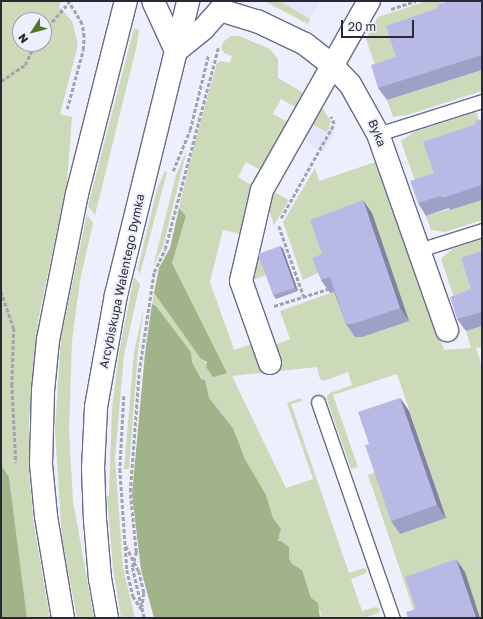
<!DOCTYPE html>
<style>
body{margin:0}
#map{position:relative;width:483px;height:619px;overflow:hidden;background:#eeeffc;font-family:"Golos Text",sans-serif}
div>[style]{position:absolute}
.built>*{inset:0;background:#e5e6fe}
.green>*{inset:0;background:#ccdaba}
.forest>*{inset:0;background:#a1b389}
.path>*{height:2.5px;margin-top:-1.25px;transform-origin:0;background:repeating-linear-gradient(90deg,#a2a3af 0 4px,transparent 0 6px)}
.roads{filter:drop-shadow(1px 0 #6b6b88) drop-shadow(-1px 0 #6b6b88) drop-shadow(0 1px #6b6b88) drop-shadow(0 -1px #6b6b88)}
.service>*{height:13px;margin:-6.5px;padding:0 6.5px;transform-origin:6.5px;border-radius:6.5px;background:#fff}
.minor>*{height:22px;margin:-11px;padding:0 11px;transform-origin:11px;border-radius:11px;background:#fff}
.tertiary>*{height:22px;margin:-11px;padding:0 11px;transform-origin:11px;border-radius:11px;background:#fff}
.wall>*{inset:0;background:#9ea0c5}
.shaded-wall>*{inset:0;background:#8182a0}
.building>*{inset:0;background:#b8bae5}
span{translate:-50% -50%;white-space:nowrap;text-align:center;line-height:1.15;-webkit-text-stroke:4px #eeeffc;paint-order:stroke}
.street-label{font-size:12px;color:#282935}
.frame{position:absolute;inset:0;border:2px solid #282935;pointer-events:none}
.north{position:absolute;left:12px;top:12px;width:40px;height:40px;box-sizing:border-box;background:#eeeffc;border:1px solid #9fa0ac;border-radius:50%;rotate:234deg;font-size:11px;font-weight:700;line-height:16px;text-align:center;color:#282935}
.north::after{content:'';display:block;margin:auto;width:14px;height:18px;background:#577327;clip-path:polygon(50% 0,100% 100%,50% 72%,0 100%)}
.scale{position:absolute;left:341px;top:20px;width:73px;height:18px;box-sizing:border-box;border:2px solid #282935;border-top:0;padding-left:5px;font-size:12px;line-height:14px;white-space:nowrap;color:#282935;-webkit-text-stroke:3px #eeeffc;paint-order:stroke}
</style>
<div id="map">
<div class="built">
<i style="clip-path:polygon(280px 1px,321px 1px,310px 19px)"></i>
<i style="clip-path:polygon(315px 114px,335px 132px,323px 152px,301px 139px)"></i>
</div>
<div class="green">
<i style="clip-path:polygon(evenodd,1px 1px,61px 1px,59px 7px,72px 21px,78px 45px,60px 114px,72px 117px,67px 182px,38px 321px,29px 421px,29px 474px,34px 525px,50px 618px,27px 618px,9px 477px,1px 465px,1px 1px,20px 20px,44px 20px,44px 44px,20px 44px,20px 20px)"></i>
<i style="clip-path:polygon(264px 1px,280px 1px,310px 19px,308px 24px)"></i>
<i style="clip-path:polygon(427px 1px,441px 1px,447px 20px,405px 69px,379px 77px,366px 39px,378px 17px)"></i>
<i style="clip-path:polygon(134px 28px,139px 30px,137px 45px,95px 215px,88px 206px)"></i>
<i style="clip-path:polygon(231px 36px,239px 36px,270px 49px,278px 59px,278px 78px,305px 94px,297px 108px,281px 99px,273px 114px,289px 123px,262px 171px,246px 162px,238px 177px,253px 186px,241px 234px,223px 230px,210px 282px,234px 350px,252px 344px,260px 367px,278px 361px,273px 346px,290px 339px,280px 311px,339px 290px,331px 267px,303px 280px,283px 222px,315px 168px,319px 181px,378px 161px,444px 350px,471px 348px,466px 331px,482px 326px,482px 347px,476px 348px,482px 366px,482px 618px,423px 614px,416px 617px,368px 475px,378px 471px,446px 518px,397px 374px,333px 395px,358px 467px,351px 469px,326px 397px,330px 393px,352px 385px,348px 372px,324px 381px,320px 379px,317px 367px,232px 376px,286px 488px,313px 479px,287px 403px,301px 398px,302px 401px,291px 404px,349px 573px,364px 568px,367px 570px,366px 573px,351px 579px,362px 611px,376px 607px,380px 609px,379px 613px,364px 618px,320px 618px,321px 612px,311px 598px,302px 570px,292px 564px,289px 558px,289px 547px,278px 542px,281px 529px,273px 518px,266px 495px,245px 459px,233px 428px,209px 398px,192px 362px,191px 352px,156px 306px,152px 304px,154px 293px,201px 359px,220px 374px,223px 374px,172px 263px,186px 216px,179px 208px,193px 149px,217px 63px,221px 61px,230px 63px,232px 56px,224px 53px,221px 48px,223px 42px)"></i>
<i style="clip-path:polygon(482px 70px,482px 91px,407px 115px,393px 117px,387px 100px)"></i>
<i style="clip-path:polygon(321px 106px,331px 121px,327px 132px,313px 125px,304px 141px,301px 140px)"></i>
<i style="clip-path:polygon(476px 112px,482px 129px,443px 186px,419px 193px,401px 141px,414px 132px)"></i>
<i style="clip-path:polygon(187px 149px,163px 247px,153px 267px,176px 175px)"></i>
<i style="clip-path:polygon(165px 171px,167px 172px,140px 274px,136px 267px,138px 268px,157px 189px)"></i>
<i style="clip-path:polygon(272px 191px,289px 200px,274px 225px,268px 207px)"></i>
<i style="clip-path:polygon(482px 200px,482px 220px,445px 232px,431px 230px,426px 216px)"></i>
<i style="clip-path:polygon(87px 214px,93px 223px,80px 281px,72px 341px,69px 432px,73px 501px,94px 618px,77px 618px,62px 539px,55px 431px,61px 337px)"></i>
<i style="clip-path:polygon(482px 239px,480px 302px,458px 309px,441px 259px,452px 249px)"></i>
<i style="clip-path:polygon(258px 250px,267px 275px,250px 281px)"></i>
<i style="clip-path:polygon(134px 277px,140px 284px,124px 355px,115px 458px,123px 567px,135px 618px,121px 618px,113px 568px,107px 496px,109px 496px,112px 408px,119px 353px)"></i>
<i style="clip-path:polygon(144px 307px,138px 352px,129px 469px,124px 469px,134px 352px)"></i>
</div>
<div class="forest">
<i style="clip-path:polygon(179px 208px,186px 216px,172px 263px,227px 373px,213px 377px,206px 367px,207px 362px,201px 359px,154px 293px,159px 268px,170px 248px)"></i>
<i style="clip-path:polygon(152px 304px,156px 306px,191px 352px,192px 362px,201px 379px,205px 380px,209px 398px,233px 428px,245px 459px,266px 495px,273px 518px,281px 529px,278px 541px,281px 541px,289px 547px,289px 558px,292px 564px,302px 570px,311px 598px,318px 603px,320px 618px,154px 618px,141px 570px,132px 494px,145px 353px)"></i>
<i style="clip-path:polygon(1px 465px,9px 477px,27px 618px,1px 618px)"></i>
</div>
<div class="path">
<i style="left:391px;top:9px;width:26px;rotate:-18deg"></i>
<i style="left:44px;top:31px;width:37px;rotate:-49deg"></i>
<i style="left:1px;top:81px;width:29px;rotate:-34deg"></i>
<i style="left:25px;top:65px;width:23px;rotate:-65deg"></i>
<i style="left:67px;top:109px;width:61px;rotate:-74.8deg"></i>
<i style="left:83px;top:50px;width:13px;rotate:-86deg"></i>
<i style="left:84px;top:37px;width:13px;rotate:-99deg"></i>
<i style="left:82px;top:24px;width:27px;rotate:-121deg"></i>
<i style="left:173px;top:171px;width:44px;rotate:-67.5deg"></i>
<i style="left:190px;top:130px;width:76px;rotate:-76.3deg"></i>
<i style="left:281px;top:218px;width:108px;rotate:-60.6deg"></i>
<i style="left:334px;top:124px;width:8px;rotate:-113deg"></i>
<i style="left:279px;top:226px;width:75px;rotate:70.6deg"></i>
<i style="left:1px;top:291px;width:39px;rotate:71deg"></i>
<i style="left:14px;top:328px;width:56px;rotate:92deg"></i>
<i style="left:12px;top:384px;width:79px;rotate:87.1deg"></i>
<i style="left:274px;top:306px;width:57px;rotate:-17.5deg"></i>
<i style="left:124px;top:396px;width:73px;rotate:93.1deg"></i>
<i style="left:120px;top:469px;width:101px;rotate:86deg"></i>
<i style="left:127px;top:570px;width:27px;rotate:77deg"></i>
<i style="left:133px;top:596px;width:17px;rotate:57deg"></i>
<i style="left:126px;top:546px;width:28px;rotate:63deg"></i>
<i style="left:139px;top:571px;width:23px;rotate:77deg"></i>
<i style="left:144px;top:593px;width:14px;rotate:98deg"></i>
<i style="left:144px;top:618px;width:52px;rotate:-103.2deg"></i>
<i style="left:132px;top:567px;width:16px;rotate:-75deg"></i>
<i style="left:136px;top:552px;width:60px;rotate:-95.7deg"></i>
<i style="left:130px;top:492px;width:120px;rotate:-85.7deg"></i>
<i style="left:139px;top:372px;width:101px;rotate:-81.5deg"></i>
<i style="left:154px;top:272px;width:25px;rotate:-64deg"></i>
<i style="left:165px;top:249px;width:208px;rotate:-75.2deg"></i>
</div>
<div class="roads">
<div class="service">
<i style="left:378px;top:134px;width:109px;rotate:-17.6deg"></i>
<i style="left:419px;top:250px;width:66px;rotate:-17.6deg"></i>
<i style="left:318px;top:402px;width:229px;rotate:70.9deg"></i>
</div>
<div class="minor">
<i style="left:220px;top:10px;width:39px;rotate:17deg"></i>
<i style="left:257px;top:21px;width:53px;rotate:25.6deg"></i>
<i style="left:305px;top:44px;width:34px;rotate:38deg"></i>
<i style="left:332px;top:65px;width:26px;rotate:47deg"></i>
<i style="left:350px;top:84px;width:57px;rotate:60.8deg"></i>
<i style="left:378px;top:134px;width:208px;rotate:70.6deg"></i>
<i style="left:176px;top:51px;width:36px;rotate:-39deg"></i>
<i style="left:204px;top:28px;width:24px;rotate:-48deg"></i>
<i style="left:270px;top:363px;width:87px;rotate:-109.5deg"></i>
<i style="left:241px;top:281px;width:93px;rotate:-77deg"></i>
<i style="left:262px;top:190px;width:217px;rotate:-60.5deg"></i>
</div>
<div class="tertiary">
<i style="left:153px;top:1px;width:55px;rotate:65.3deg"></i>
<i style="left:63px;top:618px;width:103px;rotate:-99.5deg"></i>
<i style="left:46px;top:516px;width:52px;rotate:-95.5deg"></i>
<i style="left:41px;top:464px;width:73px;rotate:-88.4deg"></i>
<i style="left:43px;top:391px;width:51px;rotate:-84.4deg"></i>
<i style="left:48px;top:340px;width:149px;rotate:-78.8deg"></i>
<i style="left:77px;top:194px;width:199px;rotate:-75.8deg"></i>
<i style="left:107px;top:618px;width:40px;rotate:-100deg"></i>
<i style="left:100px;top:579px;width:59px;rotate:-94.8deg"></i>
<i style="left:95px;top:520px;width:51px;rotate:-92.2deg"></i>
<i style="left:93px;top:469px;width:62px;rotate:-87.2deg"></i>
<i style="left:96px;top:407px;width:114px;rotate:-79.9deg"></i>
<i style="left:116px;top:295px;width:303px;rotate:-76.2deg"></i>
</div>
</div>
<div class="wall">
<i style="clip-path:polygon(482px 1px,482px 70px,387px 100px,378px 88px,396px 57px,438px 8px)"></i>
<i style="clip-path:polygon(482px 119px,482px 200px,450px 210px,449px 208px,426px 216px,418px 203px,476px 124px)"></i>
<i style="clip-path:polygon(372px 213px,409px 321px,362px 337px,355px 337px,346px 324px,334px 292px,330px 293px,321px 280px,322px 254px)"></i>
<i style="clip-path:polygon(280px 246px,283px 249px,298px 291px,276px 299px,273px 295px)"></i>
<i style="clip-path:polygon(482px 251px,482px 326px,466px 331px,457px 319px,471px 289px)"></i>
<i style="clip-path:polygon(400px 398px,409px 411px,446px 518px,400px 534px,391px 521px,369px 444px)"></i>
</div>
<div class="shaded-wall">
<i style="clip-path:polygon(363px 200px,372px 213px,409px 321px,400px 308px)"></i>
<i style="clip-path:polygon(280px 246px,283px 249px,298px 291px,295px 288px)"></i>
<i style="clip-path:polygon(400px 398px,409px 411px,446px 518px,437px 505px)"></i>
<i style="clip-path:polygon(456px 559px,465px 572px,480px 618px,476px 618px)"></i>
</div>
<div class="building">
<i style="clip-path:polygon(449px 1px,482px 1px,482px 55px,378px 88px,371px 65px,396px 57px,386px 26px,438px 8px,437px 5px)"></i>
<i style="clip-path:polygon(482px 119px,482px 185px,442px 198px,441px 196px,418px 203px,410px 181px,434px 173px,423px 142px,476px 124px,475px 121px)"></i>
<i style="clip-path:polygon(363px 200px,400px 308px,353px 324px,346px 324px,330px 277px,321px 280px,312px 258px,322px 254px,310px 220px)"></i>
<i style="clip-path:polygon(280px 246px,295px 288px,273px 295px,258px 254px)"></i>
<i style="clip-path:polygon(482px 251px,482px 312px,457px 319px,450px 297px,471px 289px,461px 258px)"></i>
<i style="clip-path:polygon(400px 398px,437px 505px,391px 521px,365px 445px,369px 444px,358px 412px)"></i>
<i style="clip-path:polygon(456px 559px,476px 618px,408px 618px,406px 612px,416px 609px,405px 577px)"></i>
</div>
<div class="street-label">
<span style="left:377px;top:133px;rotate:68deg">Byka</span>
<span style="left:122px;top:281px;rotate:-78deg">Arcybiskupa Walentego Dymka</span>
</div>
<div class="frame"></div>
<div class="north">N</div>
<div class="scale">20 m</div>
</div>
